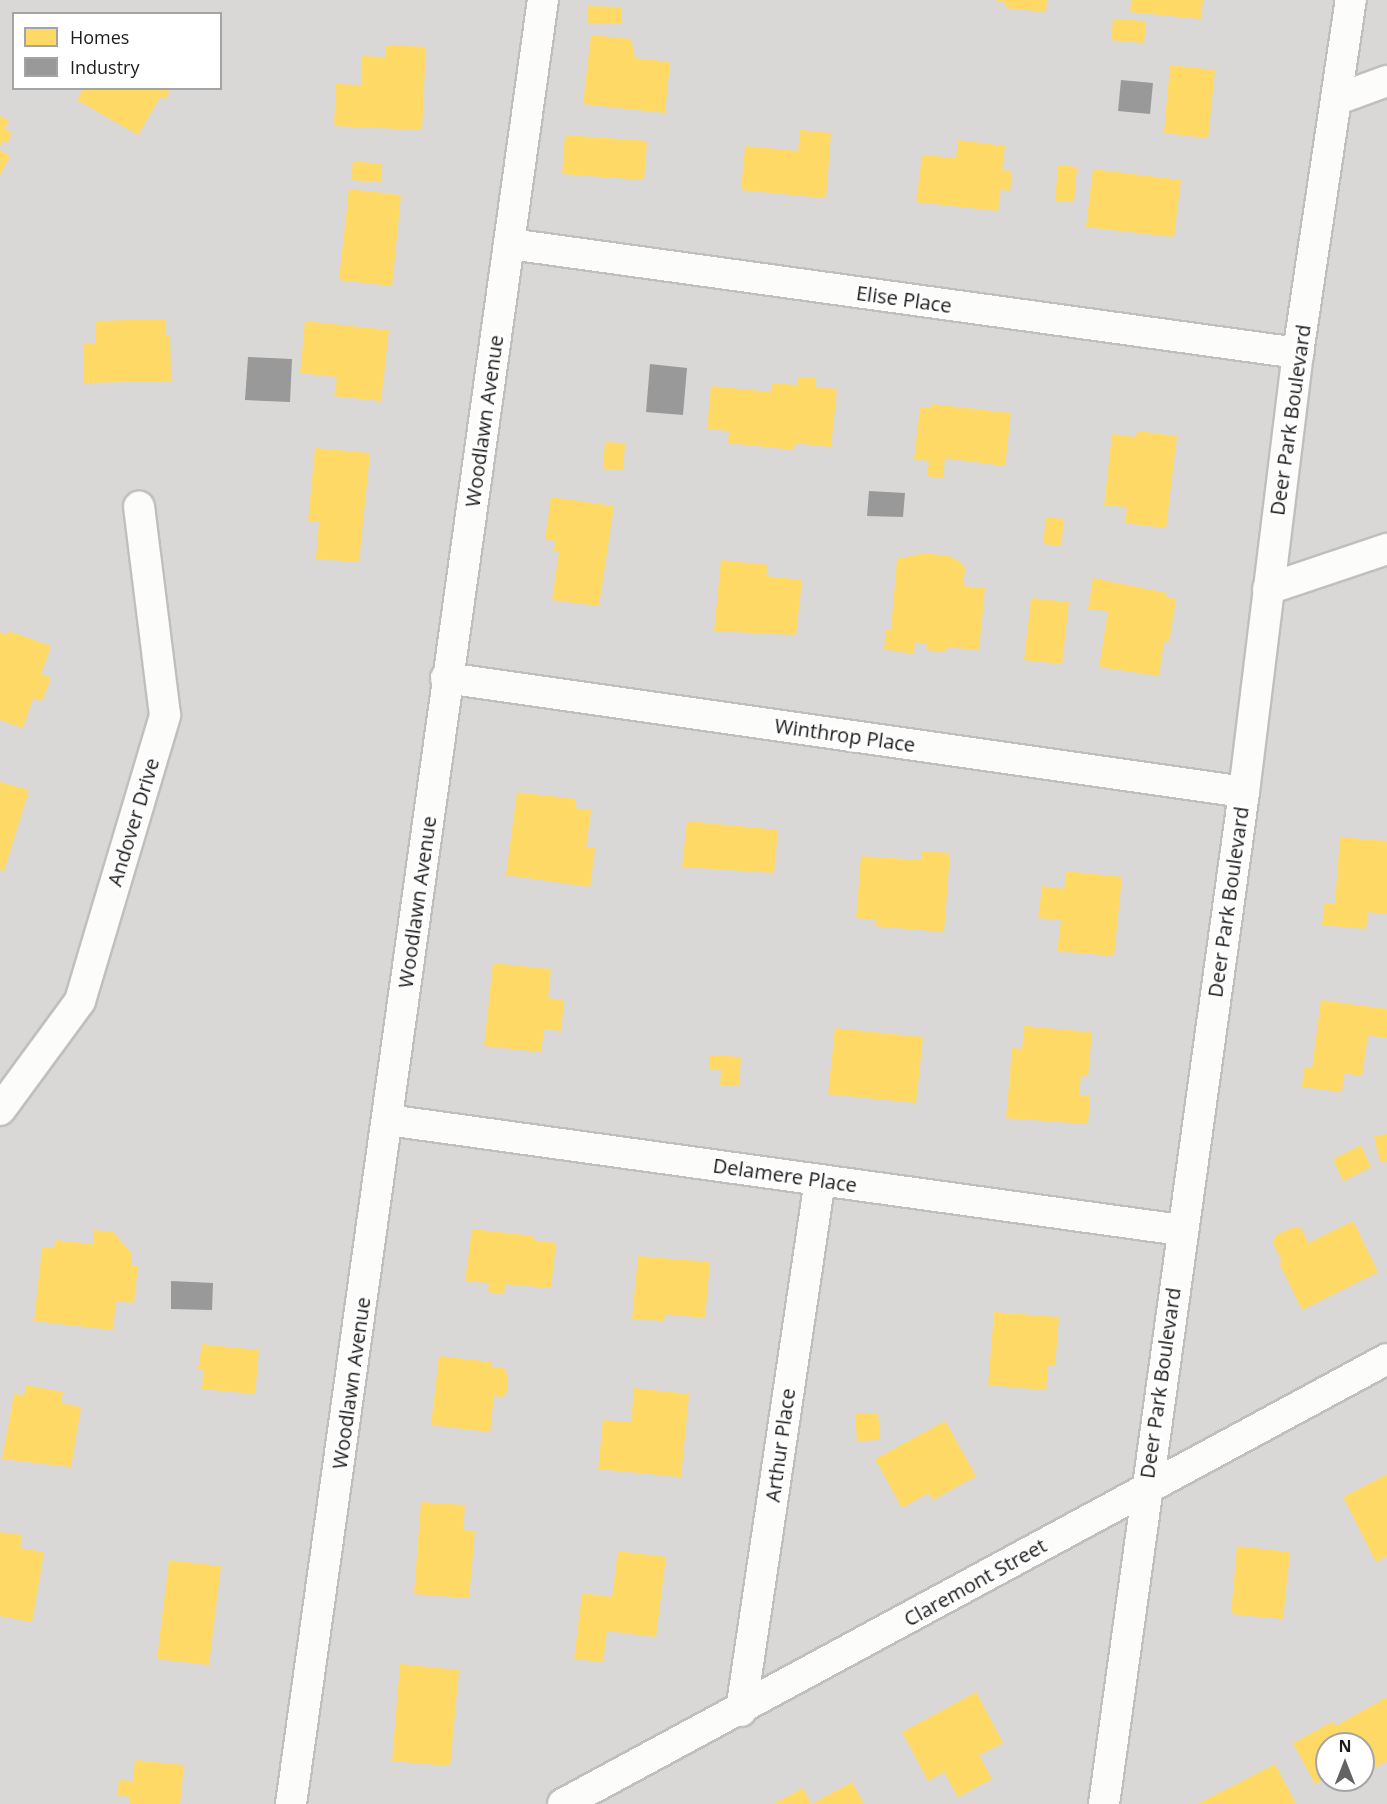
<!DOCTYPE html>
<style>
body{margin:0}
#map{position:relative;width:1387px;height:1804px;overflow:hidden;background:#ebe8e5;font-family:"Open Sans",sans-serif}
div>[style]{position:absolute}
.residential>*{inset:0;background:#dad8d7}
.homes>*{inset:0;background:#ffd966}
.industry>*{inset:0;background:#999}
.roads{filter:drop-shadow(2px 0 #c0bfbd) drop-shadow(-2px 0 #c0bfbd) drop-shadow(0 2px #c0bfbd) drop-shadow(0 -2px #c0bfbd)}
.street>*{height:30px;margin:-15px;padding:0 15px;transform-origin:15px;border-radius:15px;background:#fcfcfb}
span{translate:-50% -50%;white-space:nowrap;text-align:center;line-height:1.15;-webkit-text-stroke:6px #fff;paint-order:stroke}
.street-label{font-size:20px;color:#1c1c1c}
.legend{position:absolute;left:12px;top:12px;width:210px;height:78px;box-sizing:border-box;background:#fff;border:2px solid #a4a4a4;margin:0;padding:8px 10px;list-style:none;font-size:18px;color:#1c1c1c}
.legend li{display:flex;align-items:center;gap:12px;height:30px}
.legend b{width:30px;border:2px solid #a4a4a4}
.north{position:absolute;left:1315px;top:1732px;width:60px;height:60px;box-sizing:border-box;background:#fff;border:2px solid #a4a4a4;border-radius:50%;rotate:0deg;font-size:16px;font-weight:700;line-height:24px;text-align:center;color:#1c1c1c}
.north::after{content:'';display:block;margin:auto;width:21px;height:27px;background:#646362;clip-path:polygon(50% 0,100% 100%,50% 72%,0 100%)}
</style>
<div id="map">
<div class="residential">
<i style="clip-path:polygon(evenodd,0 0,1387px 0,1387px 1804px,0 1804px,0 0,14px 14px,220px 14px,220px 88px,14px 88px,14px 14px,0 0,1327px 1744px,1363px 1744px,1363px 1780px,1327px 1780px,1327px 1744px)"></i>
</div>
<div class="homes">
<i style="clip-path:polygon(995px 0,1047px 0,1046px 12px,1006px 8px,1006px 3px)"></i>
<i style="clip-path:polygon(1131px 0,1203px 0,1201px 19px,1130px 12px)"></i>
<i style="clip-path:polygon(587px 6px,622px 7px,621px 24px,587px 23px)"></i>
<i style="clip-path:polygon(1113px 19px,1146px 21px,1144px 43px,1111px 40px)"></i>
<i style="clip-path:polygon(591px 35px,631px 39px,635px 58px,670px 62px,665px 113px,583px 104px)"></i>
<i style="clip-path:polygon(386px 45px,426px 47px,422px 130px,334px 126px,336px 84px,361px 85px,362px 56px,385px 57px)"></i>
<i style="clip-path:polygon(1170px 65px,1215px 70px,1208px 138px,1164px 133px)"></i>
<i style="clip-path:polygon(77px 88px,171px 88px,165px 99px,160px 97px,138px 135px,77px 100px,82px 91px)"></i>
<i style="clip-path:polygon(0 116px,9px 120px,5px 129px,12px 133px,7px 143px,3px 141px,0 146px)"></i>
<i style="clip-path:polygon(800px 130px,831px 133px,826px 198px,741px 190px,745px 146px,798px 151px)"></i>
<i style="clip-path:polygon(565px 135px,647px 141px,644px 180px,562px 174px)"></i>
<i style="clip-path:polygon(958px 140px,1005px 146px,1002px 170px,1012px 171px,1010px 191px,1000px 190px,998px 211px,916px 202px,922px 155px,956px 158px)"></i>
<i style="clip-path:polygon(0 150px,10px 156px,0 175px)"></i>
<i style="clip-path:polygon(353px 161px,382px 164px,381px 182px,351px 180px)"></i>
<i style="clip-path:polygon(1058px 165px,1077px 167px,1074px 202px,1055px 201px)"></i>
<i style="clip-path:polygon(1093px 169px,1181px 180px,1174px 237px,1086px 227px)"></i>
<i style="clip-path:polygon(349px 189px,401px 195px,392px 286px,339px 280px)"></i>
<i style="clip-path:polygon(166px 319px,166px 335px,170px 335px,171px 381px,84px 383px,84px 344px,96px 344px,95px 321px)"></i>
<i style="clip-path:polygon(305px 321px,389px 330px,381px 401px,334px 396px,337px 377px,300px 373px)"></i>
<i style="clip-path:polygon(798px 377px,816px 378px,815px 387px,837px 389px,831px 447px,795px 443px,794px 450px,728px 443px,729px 431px,707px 429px,711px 386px,771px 392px,772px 383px,797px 385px)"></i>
<i style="clip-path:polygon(932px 404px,1011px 413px,1005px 466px,945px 458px,943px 478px,927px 476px,929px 461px,914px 459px,920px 407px,932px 408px)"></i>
<i style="clip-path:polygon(1137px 431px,1177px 436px,1166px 528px,1125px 523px,1127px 507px,1104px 505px,1112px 434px,1136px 437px)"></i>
<i style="clip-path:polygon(605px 442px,625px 443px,623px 470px,603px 469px)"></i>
<i style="clip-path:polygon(315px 448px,370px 453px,359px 562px,316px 559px,319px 522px,308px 521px)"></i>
<i style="clip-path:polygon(551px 497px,614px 506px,599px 606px,552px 600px,559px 552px,554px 552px,555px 541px,545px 539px)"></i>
<i style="clip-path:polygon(1046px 517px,1064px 519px,1061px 546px,1043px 544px)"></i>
<i style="clip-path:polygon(924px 553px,949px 556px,960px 562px,965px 568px,963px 586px,985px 588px,979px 650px,946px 647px,946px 652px,926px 650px,927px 644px,915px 642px,914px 654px,884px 649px,886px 629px,891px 629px,897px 559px)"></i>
<i style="clip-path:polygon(721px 560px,768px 565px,766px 576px,802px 580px,796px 635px,714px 631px)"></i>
<i style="clip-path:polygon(1093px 578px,1167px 593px,1166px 597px,1176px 599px,1169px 642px,1164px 641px,1159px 676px,1099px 667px,1108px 611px,1088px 609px)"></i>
<i style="clip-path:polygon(1031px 598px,1069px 602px,1062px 664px,1024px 660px)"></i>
<i style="clip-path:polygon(9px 631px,51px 646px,41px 674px,51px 678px,42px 701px,33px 698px,23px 728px,0 720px,0 632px,7px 635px)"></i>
<i style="clip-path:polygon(0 782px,29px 790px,4px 871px,0 870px)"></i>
<i style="clip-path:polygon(517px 792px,576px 799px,575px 808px,591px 810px,586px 848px,595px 848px,590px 887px,506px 875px)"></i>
<i style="clip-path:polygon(687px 821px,778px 830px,774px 873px,682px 867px)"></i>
<i style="clip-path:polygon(1340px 837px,1387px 841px,1387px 914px,1368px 912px,1366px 929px,1322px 925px,1324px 903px,1335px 904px)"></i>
<i style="clip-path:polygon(922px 851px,950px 853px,944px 932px,874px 926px,877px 920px,856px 918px,861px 856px,921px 860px)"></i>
<i style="clip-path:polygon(1066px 871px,1122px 877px,1114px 956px,1057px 951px,1061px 920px,1038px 918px,1042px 886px,1064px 889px)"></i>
<i style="clip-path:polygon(493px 963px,551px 969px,548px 998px,564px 1000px,561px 1031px,544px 1029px,541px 1052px,484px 1046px)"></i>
<i style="clip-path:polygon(1321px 1000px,1387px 1009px,1387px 1038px,1368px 1035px,1362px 1076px,1344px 1073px,1342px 1092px,1302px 1087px,1304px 1068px,1312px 1068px)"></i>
<i style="clip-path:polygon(1024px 1026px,1092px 1032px,1088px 1076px,1081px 1075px,1079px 1095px,1090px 1096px,1088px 1124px,1006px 1118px,1012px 1048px,1022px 1049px)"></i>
<i style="clip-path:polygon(835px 1028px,923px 1037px,916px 1103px,828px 1094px)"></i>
<i style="clip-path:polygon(710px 1055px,741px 1057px,739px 1086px,720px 1085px,721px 1070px,709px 1069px)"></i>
<i style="clip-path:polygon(1387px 1134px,1387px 1161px,1380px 1162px,1374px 1136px)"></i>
<i style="clip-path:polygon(1361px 1145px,1371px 1167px,1343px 1181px,1333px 1159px)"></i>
<i style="clip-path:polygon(1353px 1221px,1378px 1272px,1302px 1310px,1279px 1263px,1282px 1261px,1273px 1243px,1276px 1235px,1294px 1227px,1301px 1228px,1308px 1243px)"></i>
<i style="clip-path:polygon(472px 1229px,534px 1236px,533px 1240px,556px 1243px,551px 1288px,505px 1284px,504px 1294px,488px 1292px,489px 1283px,465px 1281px)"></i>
<i style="clip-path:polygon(94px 1230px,113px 1232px,132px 1254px,131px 1265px,138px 1266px,134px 1303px,116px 1301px,113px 1330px,34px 1321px,42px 1247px,54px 1248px,55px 1240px,93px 1244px)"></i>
<i style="clip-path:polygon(638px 1256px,710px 1262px,705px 1318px,665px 1314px,664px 1321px,632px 1319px)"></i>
<i style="clip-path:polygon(994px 1312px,1059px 1317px,1055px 1366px,1048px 1366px,1046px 1390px,988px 1385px)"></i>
<i style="clip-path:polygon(202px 1344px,259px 1350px,255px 1394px,202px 1389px,203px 1370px,198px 1369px)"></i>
<i style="clip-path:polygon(439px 1356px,492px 1362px,492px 1367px,504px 1368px,508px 1377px,507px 1392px,502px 1397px,494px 1396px,490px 1432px,431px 1425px)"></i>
<i style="clip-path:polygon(26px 1385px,63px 1392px,61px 1403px,81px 1407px,71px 1467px,2px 1459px,14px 1394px,24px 1395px)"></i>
<i style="clip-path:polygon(634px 1388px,689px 1394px,681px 1477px,598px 1469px,603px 1420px,631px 1422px)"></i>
<i style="clip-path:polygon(878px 1413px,880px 1440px,857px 1441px,855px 1414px)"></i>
<i style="clip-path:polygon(945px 1421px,976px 1476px,933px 1500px,928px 1493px,902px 1508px,875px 1459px)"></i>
<i style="clip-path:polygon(1387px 1474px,1387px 1556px,1376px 1562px,1343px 1497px)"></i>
<i style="clip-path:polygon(421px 1502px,465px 1505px,463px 1530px,475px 1531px,469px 1598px,414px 1594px)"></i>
<i style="clip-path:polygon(0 1532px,22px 1535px,20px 1548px,44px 1552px,32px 1622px,0 1616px)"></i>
<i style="clip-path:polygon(1237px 1546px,1290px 1552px,1283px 1619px,1231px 1614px)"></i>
<i style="clip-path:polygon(618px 1551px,666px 1557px,656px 1637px,607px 1631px,603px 1662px,574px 1659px,582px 1593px,612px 1597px)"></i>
<i style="clip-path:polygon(169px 1560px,221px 1566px,209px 1665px,157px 1659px)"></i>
<i style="clip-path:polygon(400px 1664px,459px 1670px,450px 1766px,392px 1761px)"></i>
<i style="clip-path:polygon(976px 1692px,1003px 1743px,979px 1755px,992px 1779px,958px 1797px,944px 1772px,928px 1781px,902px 1732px)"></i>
<i style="clip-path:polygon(1387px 1697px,1387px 1761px,1363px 1774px,1363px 1744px,1327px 1744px,1327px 1777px,1315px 1784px,1293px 1743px,1333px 1721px,1335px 1726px)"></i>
<i style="clip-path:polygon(135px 1760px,184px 1765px,180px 1804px,129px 1804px,130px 1797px,117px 1795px,119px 1780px,133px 1781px)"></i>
<i style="clip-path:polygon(1275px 1764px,1296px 1804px,1197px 1804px)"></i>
<i style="clip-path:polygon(852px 1782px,864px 1804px,773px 1804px,803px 1788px,811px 1804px)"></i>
</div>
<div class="industry">
<i style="clip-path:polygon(1121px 80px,1153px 83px,1150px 114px,1118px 111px)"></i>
<i style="clip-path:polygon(248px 357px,292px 359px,290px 402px,245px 400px)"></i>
<i style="clip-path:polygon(650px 364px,687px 368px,683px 415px,646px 412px)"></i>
<i style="clip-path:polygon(869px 491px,905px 493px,903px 517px,867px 516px)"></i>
<i style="clip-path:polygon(171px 1281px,213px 1283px,212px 1310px,171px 1309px)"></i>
</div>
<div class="roads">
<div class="street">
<i style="left:1338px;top:99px;width:52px;rotate:-20.2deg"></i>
<i style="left:510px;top:244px;width:796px;rotate:7.88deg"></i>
<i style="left:1268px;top:589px;width:126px;rotate:-18.6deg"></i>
<i style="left:446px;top:678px;width:806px;rotate:8.13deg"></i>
<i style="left:0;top:1110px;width:135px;rotate:-53.7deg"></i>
<i style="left:80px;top:1001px;width:298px;rotate:-73.4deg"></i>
<i style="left:165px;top:715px;width:210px;rotate:-97.1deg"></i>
<i style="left:388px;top:1120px;width:801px;rotate:7.9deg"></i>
<i style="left:741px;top:1711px;width:537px;rotate:-81.54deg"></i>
<i style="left:291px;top:1804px;width:1822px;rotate:-82.05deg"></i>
<i style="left:563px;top:1804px;width:936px;rotate:-28.37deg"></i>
<i style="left:1104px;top:1804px;width:1022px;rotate:-82.12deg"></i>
<i style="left:1244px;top:792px;width:442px;rotate:-83deg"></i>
<i style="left:1298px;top:353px;width:357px;rotate:-81.5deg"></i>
</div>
</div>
<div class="street-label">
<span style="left:904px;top:299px;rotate:8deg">Elise Place</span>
<span style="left:1290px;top:420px;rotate:-82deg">Deer Park Boulevard</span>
<span style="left:484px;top:421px;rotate:-82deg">Woodlawn Avenue</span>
<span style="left:845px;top:735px;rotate:8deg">Winthrop Place</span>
<span style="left:133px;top:822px;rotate:-73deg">Andover Drive</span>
<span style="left:417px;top:902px;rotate:-82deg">Woodlawn Avenue</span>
<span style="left:1228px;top:902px;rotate:-82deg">Deer Park Boulevard</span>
<span style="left:785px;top:1175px;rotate:8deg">Delamere Place</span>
<span style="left:351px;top:1383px;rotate:-82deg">Woodlawn Avenue</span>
<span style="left:1160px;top:1383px;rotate:-82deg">Deer Park Boulevard</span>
<span style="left:780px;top:1445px;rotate:-82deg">Arthur Place</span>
<span style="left:975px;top:1582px;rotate:-29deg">Claremont Street</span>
</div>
<ul class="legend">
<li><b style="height:16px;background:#ffd966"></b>Homes</li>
<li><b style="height:16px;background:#999"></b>Industry</li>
</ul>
<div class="north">N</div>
</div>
